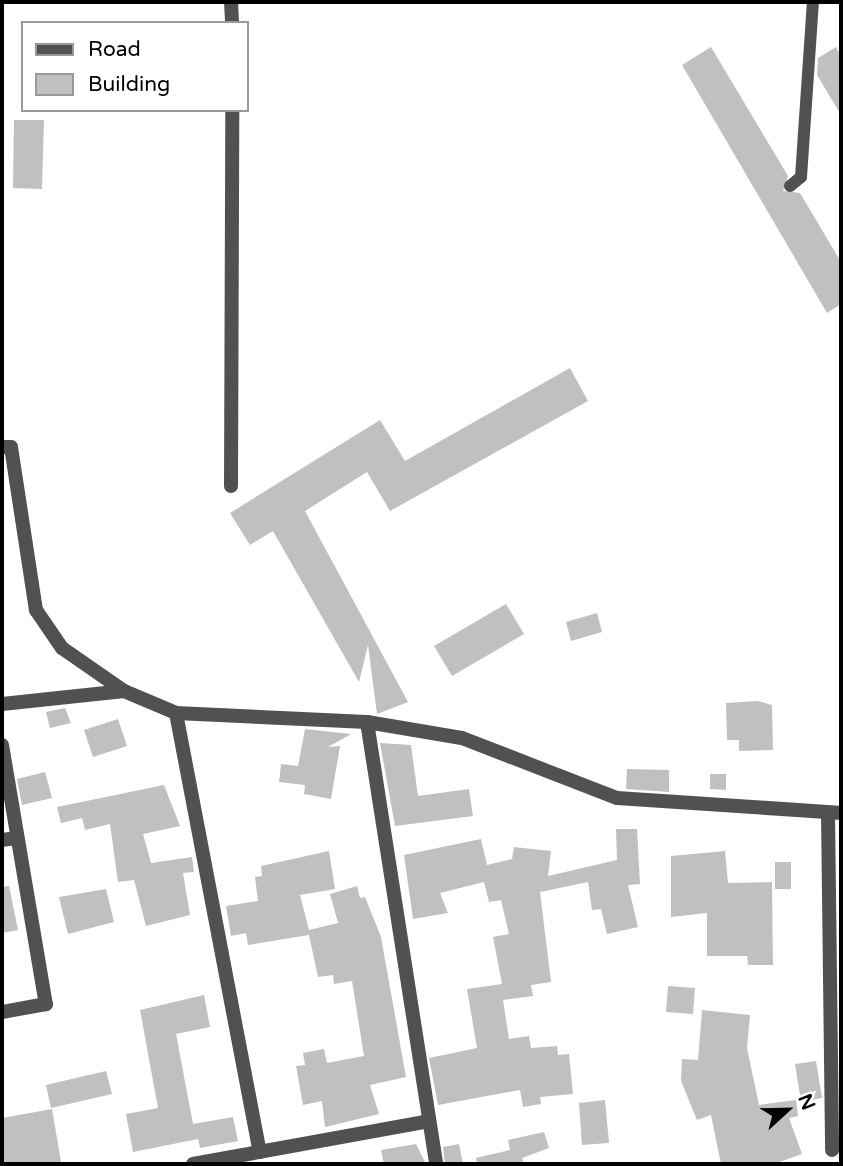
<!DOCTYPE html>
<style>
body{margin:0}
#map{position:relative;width:843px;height:1166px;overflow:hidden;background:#fff;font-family:"Varela Round",sans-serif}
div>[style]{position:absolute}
.building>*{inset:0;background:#c0c0c0}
.lane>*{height:12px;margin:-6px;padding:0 6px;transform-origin:6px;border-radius:6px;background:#515151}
.street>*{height:14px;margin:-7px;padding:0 7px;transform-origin:7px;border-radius:7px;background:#515151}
span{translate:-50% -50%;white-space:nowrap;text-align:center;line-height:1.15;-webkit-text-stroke:7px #fff;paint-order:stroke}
.frame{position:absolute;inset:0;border:4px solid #000;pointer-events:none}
.legend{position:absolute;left:21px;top:21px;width:228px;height:91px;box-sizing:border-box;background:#fff;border:2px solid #999;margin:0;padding:9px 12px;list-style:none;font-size:21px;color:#000}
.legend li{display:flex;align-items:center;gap:14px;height:35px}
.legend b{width:35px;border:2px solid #999}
.north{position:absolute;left:752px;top:1075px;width:70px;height:70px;-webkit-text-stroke:5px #fff;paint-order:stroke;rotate:68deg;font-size:19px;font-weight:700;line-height:28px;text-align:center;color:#000}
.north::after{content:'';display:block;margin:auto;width:24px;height:32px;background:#000;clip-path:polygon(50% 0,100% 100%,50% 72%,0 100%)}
</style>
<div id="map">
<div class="building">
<i style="clip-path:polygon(711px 47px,788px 176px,783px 191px,800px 193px,841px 262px,841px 304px,827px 313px,682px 65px)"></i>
<i style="clip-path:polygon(836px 47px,841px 56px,841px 115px,817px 75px,818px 58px)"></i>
<i style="clip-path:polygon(14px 120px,44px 120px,42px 189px,13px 188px)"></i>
<i style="clip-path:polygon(570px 368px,588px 401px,390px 511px,367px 472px,305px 511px,408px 702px,377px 714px,368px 645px,359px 682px,273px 531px,250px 545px,230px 513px,380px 420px,405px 461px)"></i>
<i style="clip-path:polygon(506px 604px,524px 634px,452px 676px,434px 646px)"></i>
<i style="clip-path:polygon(597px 613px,602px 632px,571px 641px,566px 622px)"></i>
<i style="clip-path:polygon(758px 701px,772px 705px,773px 750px,739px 751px,739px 740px,727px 740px,726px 703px)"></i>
<i style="clip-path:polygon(65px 708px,71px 723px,50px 728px,46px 712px)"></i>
<i style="clip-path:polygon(118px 719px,127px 746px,93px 757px,84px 730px)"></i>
<i style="clip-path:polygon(305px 729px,351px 734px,328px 747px,340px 746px,331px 799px,304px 794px,305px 785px,279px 782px,281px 764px,298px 766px)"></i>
<i style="clip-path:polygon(380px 743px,411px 745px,418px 796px,469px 789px,473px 816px,395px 826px)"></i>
<i style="clip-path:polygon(627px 769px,669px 770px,669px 792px,626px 789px)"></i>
<i style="clip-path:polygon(45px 772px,52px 798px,22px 805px,17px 779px)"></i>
<i style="clip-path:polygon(710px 774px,726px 774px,726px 790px,710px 789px)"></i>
<i style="clip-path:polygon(164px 785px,180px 826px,143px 834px,151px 863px,192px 857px,194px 872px,183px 873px,190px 915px,146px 926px,134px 880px,118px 882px,110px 824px,85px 830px,82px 818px,61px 823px,57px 807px)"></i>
<i style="clip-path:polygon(616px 829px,637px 829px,640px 884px,628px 885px,638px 927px,607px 934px,601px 909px,592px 910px,588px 882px,540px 892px,551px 982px,531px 985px,533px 996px,503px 1000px,509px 1039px,529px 1036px,531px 1048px,557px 1046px,558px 1055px,569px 1054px,573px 1094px,540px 1097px,541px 1104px,523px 1107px,520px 1090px,438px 1105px,429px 1058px,477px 1048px,467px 989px,502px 984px,493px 937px,509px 934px,501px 900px,489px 902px,484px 882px,440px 893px,448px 913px,413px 919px,404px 855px,481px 839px,487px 865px,512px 859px,514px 847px,551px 851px,548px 876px,617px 860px)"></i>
<i style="clip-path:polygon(329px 851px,335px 889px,300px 895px,309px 930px,338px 923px,330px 894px,357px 886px,360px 898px,365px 897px,381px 937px,406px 1077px,370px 1085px,379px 1114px,325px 1127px,322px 1101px,303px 1105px,296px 1066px,305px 1065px,303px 1053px,324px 1049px,327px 1063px,364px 1056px,352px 981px,334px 984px,333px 975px,318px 977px,309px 935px,248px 945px,246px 933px,231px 936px,226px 906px,258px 901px,255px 877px,262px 876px,261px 866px)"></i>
<i style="clip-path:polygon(725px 851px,728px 883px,772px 882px,773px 965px,748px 965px,747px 956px,707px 956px,707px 913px,671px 917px,671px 856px)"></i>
<i style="clip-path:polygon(775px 862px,791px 862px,791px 889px,775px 889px)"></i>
<i style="clip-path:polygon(9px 886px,18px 930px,2px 933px,2px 887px)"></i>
<i style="clip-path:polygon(106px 889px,114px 922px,68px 934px,59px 897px)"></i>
<i style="clip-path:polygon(668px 986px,695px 988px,693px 1014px,666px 1012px)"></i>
<i style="clip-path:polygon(204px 995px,210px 1027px,176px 1034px,193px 1124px,233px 1117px,238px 1141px,200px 1148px,198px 1139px,133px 1152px,126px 1114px,158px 1108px,140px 1010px)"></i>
<i style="clip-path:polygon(702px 1010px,750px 1015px,747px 1048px,759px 1105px,796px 1100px,798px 1116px,789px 1118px,802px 1154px,774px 1164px,721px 1164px,711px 1115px,697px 1120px,681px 1081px,682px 1059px,698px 1060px)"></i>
<i style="clip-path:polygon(816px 1061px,822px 1098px,801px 1102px,795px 1064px)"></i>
<i style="clip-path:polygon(106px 1071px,112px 1094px,51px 1108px,46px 1085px)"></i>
<i style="clip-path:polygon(605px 1100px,609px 1143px,582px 1145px,579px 1103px)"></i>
<i style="clip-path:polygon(52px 1109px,61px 1162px,2px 1164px,2px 1118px)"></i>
<i style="clip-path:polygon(544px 1132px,549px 1148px,522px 1158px,524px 1164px,477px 1164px,476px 1158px,510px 1150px,508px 1140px)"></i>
<i style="clip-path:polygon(416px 1144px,426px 1164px,384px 1164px,381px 1150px)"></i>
<i style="clip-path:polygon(459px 1144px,463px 1164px,445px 1164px,443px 1147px)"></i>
</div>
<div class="lane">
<i style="left:790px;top:186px;width:14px;rotate:-39deg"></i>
<i style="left:801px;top:177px;width:175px;rotate:-86.1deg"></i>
</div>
<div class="street">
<i style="left:231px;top:2px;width:21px;rotate:87deg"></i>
<i style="left:2px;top:447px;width:9px"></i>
<i style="left:11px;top:447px;width:165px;rotate:81.3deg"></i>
<i style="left:36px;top:610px;width:46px;rotate:55.6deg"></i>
<i style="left:62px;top:648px;width:75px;rotate:34.7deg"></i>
<i style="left:231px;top:486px;width:376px;rotate:-89.8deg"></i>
<i style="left:2px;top:704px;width:123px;rotate:-6.1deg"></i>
<i style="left:124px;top:691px;width:56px;rotate:22.9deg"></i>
<i style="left:176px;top:713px;width:191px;rotate:2.7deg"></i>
<i style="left:367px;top:722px;width:96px;rotate:9.6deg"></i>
<i style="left:462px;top:738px;width:166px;rotate:21.2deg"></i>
<i style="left:617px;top:798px;width:225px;rotate:3.8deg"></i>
<i style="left:176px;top:713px;width:447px;rotate:79.2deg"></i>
<i style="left:367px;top:722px;width:447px;rotate:81.1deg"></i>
<i style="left:2px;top:745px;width:263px;rotate:80.4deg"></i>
<i style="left:46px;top:1004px;width:45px;rotate:169.7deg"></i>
<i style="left:828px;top:813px;width:337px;rotate:89.3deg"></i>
<i style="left:2px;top:840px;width:15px;rotate:-8deg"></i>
<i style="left:193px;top:1164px;width:240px;rotate:-10.3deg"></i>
</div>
<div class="frame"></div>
<ul class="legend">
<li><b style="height:9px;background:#515151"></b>Road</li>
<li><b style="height:19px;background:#c0c0c0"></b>Building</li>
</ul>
<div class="north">N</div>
</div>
